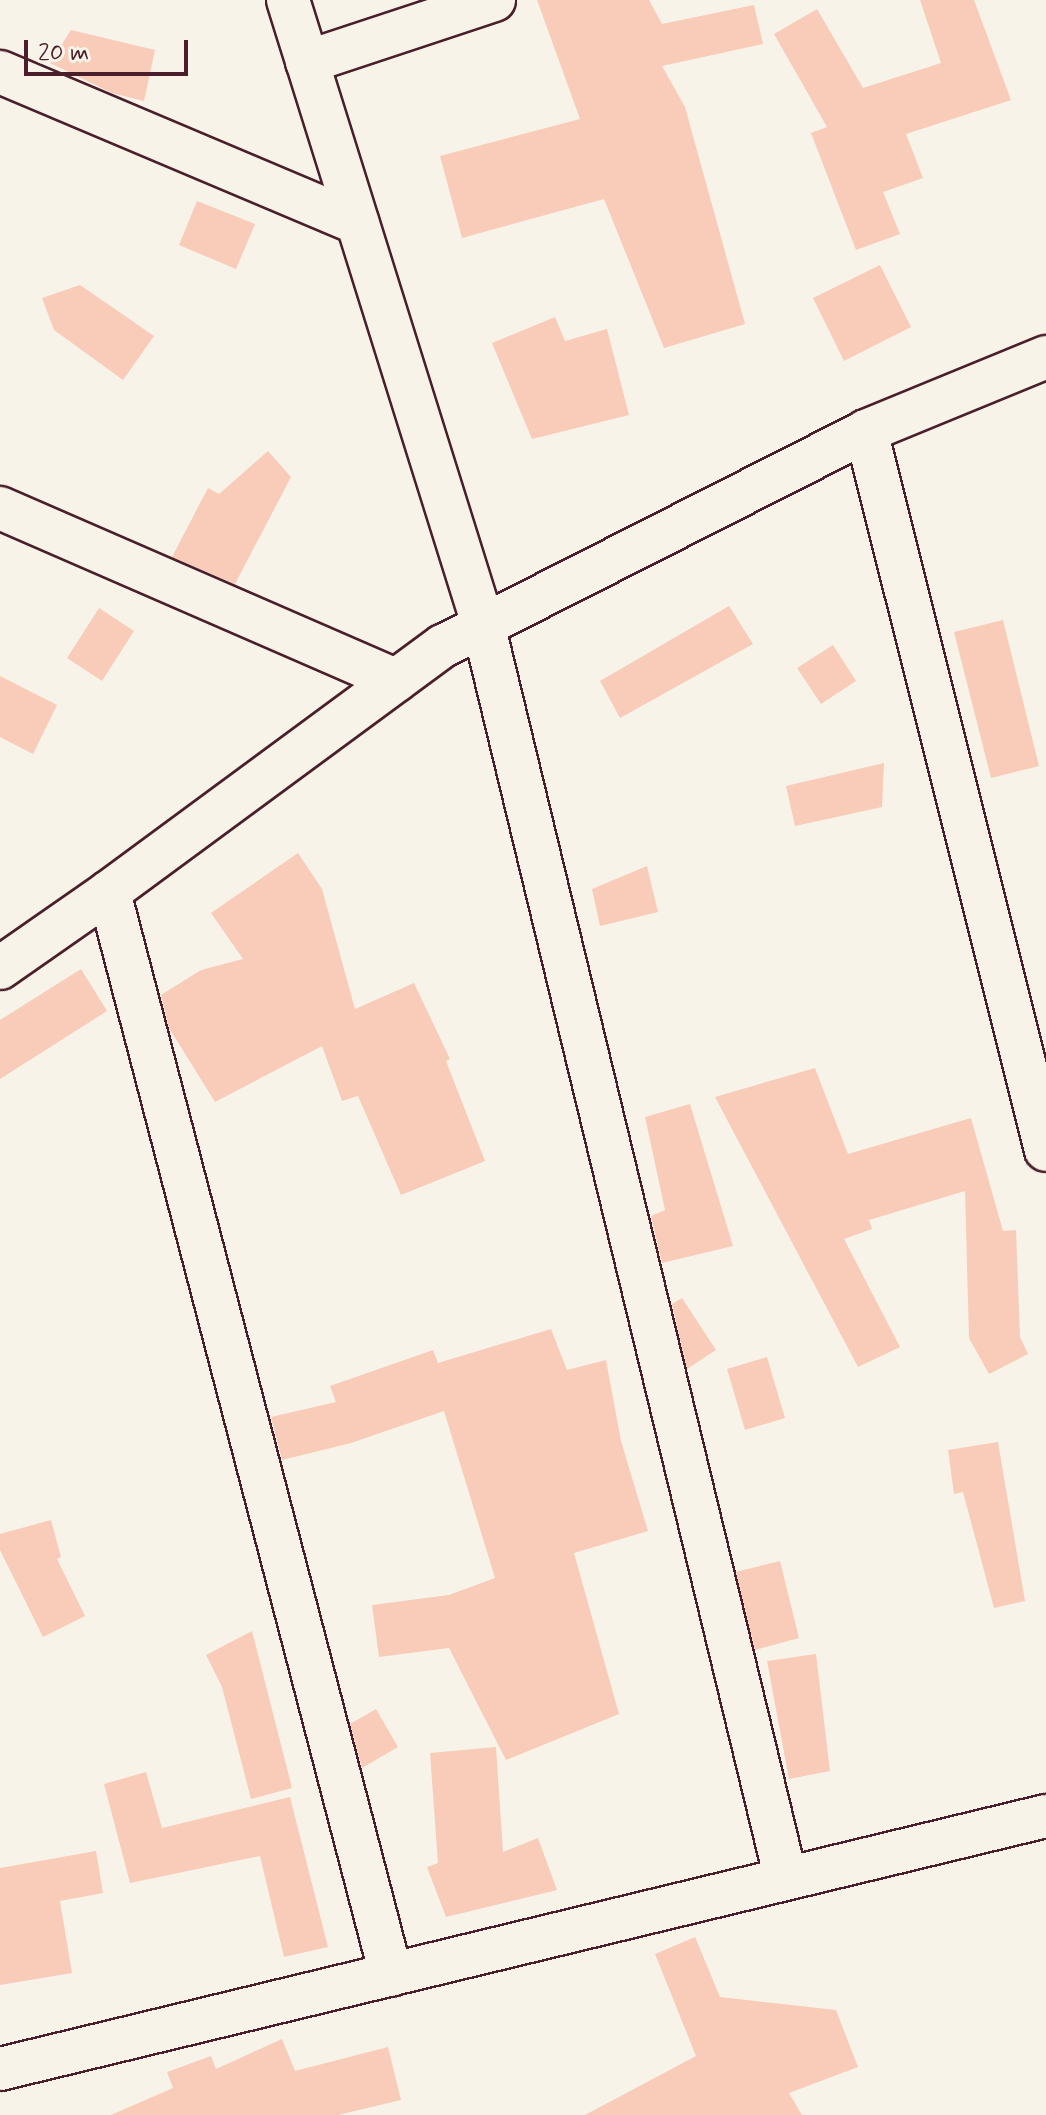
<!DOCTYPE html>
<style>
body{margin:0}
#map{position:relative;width:1046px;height:2115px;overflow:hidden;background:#f7f3e8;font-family:Mynerve,sans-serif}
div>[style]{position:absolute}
.building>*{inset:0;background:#f8ccb9}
.roads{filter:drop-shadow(2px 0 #4a1f2b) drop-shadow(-2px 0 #4a1f2b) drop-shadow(0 2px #4a1f2b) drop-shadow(0 -2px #4a1f2b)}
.street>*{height:42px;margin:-21px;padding:0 21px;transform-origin:21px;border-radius:21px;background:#f7f3e8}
span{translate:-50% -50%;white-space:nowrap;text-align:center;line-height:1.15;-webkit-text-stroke:6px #f7f3e8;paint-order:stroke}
.scale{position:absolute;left:24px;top:40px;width:164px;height:36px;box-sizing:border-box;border:4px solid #4a1f2b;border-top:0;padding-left:10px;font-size:24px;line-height:28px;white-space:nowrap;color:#4a1f2b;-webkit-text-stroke:6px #f7f3e8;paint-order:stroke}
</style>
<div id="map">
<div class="building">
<i style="clip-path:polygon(537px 0,649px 0,662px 24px,754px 5px,763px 44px,662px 66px,685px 107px,745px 324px,664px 348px,604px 199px,462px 238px,440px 156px,580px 119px)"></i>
<i style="clip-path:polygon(920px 0,974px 0,1011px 100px,906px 134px,923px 178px,883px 192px,900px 234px,856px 250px,811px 133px,827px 127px,774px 34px,817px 9px,863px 88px,941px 63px)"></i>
<i style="clip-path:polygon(71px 30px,155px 50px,144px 101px,112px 93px,50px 63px)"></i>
<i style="clip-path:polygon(197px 201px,255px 224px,236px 269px,179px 245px)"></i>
<i style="clip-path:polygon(880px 265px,911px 327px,844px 361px,813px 298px)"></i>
<i style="clip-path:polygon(80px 285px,154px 336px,123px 380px,54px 330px,42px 298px)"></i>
<i style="clip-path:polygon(555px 317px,565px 341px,607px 329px,629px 415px,532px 439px,492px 343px)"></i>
<i style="clip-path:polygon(268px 451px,291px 477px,235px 584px,172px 557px,208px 488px,219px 494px)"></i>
<i style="clip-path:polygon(729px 606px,753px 644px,620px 718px,600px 681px)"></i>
<i style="clip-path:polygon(99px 608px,134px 631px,102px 681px,67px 658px)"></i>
<i style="clip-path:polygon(1003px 620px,1039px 766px,991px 778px,954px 632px)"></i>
<i style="clip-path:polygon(833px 645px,856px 681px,821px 704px,797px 668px)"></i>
<i style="clip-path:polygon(0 676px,57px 705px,33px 754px,0 737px)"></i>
<i style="clip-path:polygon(884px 763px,882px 807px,795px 826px,786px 786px)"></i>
<i style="clip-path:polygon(298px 853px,322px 889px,355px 1009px,414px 983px,450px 1059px,446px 1061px,485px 1161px,401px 1195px,358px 1096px,342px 1101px,322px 1046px,215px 1102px,169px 1028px,161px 995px,201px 970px,243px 959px,211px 913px)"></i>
<i style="clip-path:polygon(647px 866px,658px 912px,600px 926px,592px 889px)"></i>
<i style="clip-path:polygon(81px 969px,107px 1011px,0 1079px,0 1020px)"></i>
<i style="clip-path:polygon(815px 1068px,848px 1154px,971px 1118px,1003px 1231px,1016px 1230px,1020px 1337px,1028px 1354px,989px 1374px,969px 1338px,965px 1191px,869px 1220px,872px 1229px,844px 1239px,900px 1347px,858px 1367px,715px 1097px)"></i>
<i style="clip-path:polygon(690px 1104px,733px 1246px,662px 1263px,651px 1216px,665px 1210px,645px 1117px)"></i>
<i style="clip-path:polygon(682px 1298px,716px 1350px,687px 1369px,672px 1304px)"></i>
<i style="clip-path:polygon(551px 1329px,567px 1370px,606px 1360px,621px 1441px,648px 1531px,574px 1553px,619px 1714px,506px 1760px,449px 1648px,379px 1657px,372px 1605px,449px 1595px,495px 1578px,444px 1411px,351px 1443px,282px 1460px,271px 1417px,336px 1402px,330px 1386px,433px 1350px,438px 1363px)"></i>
<i style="clip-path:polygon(767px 1357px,785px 1418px,745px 1430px,727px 1369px)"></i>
<i style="clip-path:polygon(998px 1442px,1025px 1601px,994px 1608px,963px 1492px,954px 1494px,948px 1450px)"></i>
<i style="clip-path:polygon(51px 1520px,61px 1557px,57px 1559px,85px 1616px,43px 1637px,0 1550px,0 1534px)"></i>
<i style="clip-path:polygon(780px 1561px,799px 1638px,755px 1650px,736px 1572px)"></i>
<i style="clip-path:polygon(252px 1631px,292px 1788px,251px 1799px,222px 1687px,206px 1655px)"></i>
<i style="clip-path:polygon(816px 1654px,830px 1771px,789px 1779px,767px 1661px)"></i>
<i style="clip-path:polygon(376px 1709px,398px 1747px,362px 1768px,350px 1724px)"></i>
<i style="clip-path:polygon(496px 1747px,503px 1852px,538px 1838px,557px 1890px,446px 1917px,427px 1867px,438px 1863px,430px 1753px)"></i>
<i style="clip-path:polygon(146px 1772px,162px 1828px,290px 1797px,328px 1947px,284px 1957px,260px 1856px,130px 1883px,104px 1784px)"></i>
<i style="clip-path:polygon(96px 1851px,103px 1893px,60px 1901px,72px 1973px,0 1985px,0 1868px)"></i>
<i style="clip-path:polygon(695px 1937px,720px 1997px,836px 2010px,858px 2067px,789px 2093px,802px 2115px,585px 2115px,696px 2056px,655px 1954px)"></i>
<i style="clip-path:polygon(282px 2039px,295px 2071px,388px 2047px,401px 2100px,338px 2115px,111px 2115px,173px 2088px,167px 2072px,211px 2056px,216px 2069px)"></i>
</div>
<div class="roads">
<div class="street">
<i style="left:288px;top:0;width:654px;rotate:72.65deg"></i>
<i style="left:483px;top:624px;width:1291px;rotate:76.43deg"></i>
<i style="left:307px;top:62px;width:197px;rotate:-18.3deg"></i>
<i style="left:0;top:72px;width:388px;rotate:22.9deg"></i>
<i style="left:866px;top:431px;width:741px;rotate:75.95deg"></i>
<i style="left:0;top:508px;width:432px;rotate:23.5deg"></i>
<i style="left:109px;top:892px;width:1119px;rotate:75.4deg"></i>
<i style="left:0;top:968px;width:133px;rotate:-34.9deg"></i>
<i style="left:109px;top:892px;width:415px;rotate:-36.4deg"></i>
<i style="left:443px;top:646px;width:475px;rotate:-26.9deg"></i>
<i style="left:866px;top:431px;width:195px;rotate:-22.3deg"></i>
<i style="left:0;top:2069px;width:1076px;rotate:-13.6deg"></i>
</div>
</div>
<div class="scale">20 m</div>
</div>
